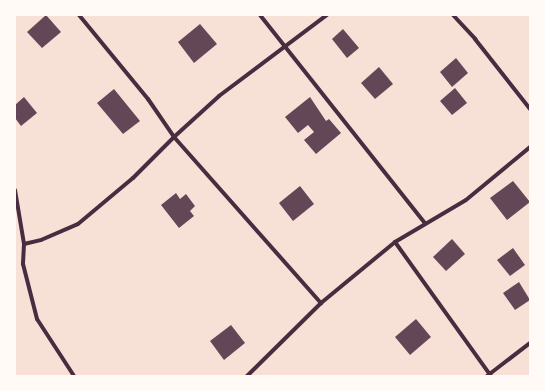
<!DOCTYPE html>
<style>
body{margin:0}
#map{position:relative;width:545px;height:391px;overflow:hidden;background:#f7e1d7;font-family:"PT Serif",serif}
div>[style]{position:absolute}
.building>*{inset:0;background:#644757}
.minor>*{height:4px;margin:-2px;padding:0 2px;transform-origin:2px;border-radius:2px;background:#4a2c40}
span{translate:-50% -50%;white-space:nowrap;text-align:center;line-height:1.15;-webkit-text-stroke:4px #fffaf5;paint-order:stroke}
.frame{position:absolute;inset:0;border:16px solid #fffaf5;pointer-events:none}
</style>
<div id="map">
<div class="building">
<i style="clip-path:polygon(46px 15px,61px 32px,42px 48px,27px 32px)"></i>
<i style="clip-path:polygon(200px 24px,217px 44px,194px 63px,178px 42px)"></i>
<i style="clip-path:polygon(343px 29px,359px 48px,347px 58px,332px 39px)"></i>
<i style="clip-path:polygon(456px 58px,468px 73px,452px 87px,440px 72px)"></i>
<i style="clip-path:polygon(379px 67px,393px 84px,375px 99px,361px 83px)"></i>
<i style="clip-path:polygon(455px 88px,467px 103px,452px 115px,440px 101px)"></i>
<i style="clip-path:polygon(114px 89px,140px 121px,123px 134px,97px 103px)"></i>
<i style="clip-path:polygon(24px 97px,37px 113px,21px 126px,15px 118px,15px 105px)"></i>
<i style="clip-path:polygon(310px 97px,326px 121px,329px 119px,341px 133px,316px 154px,304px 140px,314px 132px,308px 125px,298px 133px,285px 117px)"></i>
<i style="clip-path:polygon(513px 181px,530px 202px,507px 220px,490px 198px)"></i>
<i style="clip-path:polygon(300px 186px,314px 204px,293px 221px,279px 203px)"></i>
<i style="clip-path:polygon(176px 193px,180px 199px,186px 194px,195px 206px,190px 211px,194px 216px,179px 228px,161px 205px)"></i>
<i style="clip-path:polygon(452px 239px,465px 254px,446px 271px,433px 257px)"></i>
<i style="clip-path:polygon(513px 248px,525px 265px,510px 276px,497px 260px)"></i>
<i style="clip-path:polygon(519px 282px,530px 300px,515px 310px,503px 293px)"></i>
<i style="clip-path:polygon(416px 319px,431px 337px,410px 355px,395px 337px)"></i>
<i style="clip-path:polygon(231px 325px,245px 343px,224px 360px,210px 341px)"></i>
</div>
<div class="minor">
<i style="left:79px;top:15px;width:109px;rotate:50.6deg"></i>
<i style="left:148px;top:99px;width:46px;rotate:55.6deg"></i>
<i style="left:174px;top:137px;width:61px;rotate:-42.3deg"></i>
<i style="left:219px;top:96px;width:135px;rotate:-36.9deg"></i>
<i style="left:260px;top:15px;width:265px;rotate:51.6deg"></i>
<i style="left:453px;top:15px;width:33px;rotate:47deg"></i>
<i style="left:475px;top:39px;width:89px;rotate:51.8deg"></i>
<i style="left:15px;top:190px;width:55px;rotate:80.5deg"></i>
<i style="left:24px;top:244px;width:20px;rotate:93deg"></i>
<i style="left:23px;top:264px;width:57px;rotate:75.7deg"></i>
<i style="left:37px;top:319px;width:68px;rotate:57deg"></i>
<i style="left:395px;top:242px;width:165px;rotate:54.4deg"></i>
<i style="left:24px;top:244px;width:17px;rotate:-13deg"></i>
<i style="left:41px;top:240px;width:40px;rotate:-23.4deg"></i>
<i style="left:78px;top:224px;width:72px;rotate:-39.9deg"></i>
<i style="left:133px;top:178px;width:58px;rotate:-45deg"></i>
<i style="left:174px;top:137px;width:222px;rotate:48.5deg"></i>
<i style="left:247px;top:376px;width:104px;rotate:-44.6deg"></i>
<i style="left:321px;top:303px;width:96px;rotate:-39.5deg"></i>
<i style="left:395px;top:242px;width:82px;rotate:-30.6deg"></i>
<i style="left:466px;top:200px;width:83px;rotate:-39.6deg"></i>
<i style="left:487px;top:376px;width:54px;rotate:-37.5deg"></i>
</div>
<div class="frame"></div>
</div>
